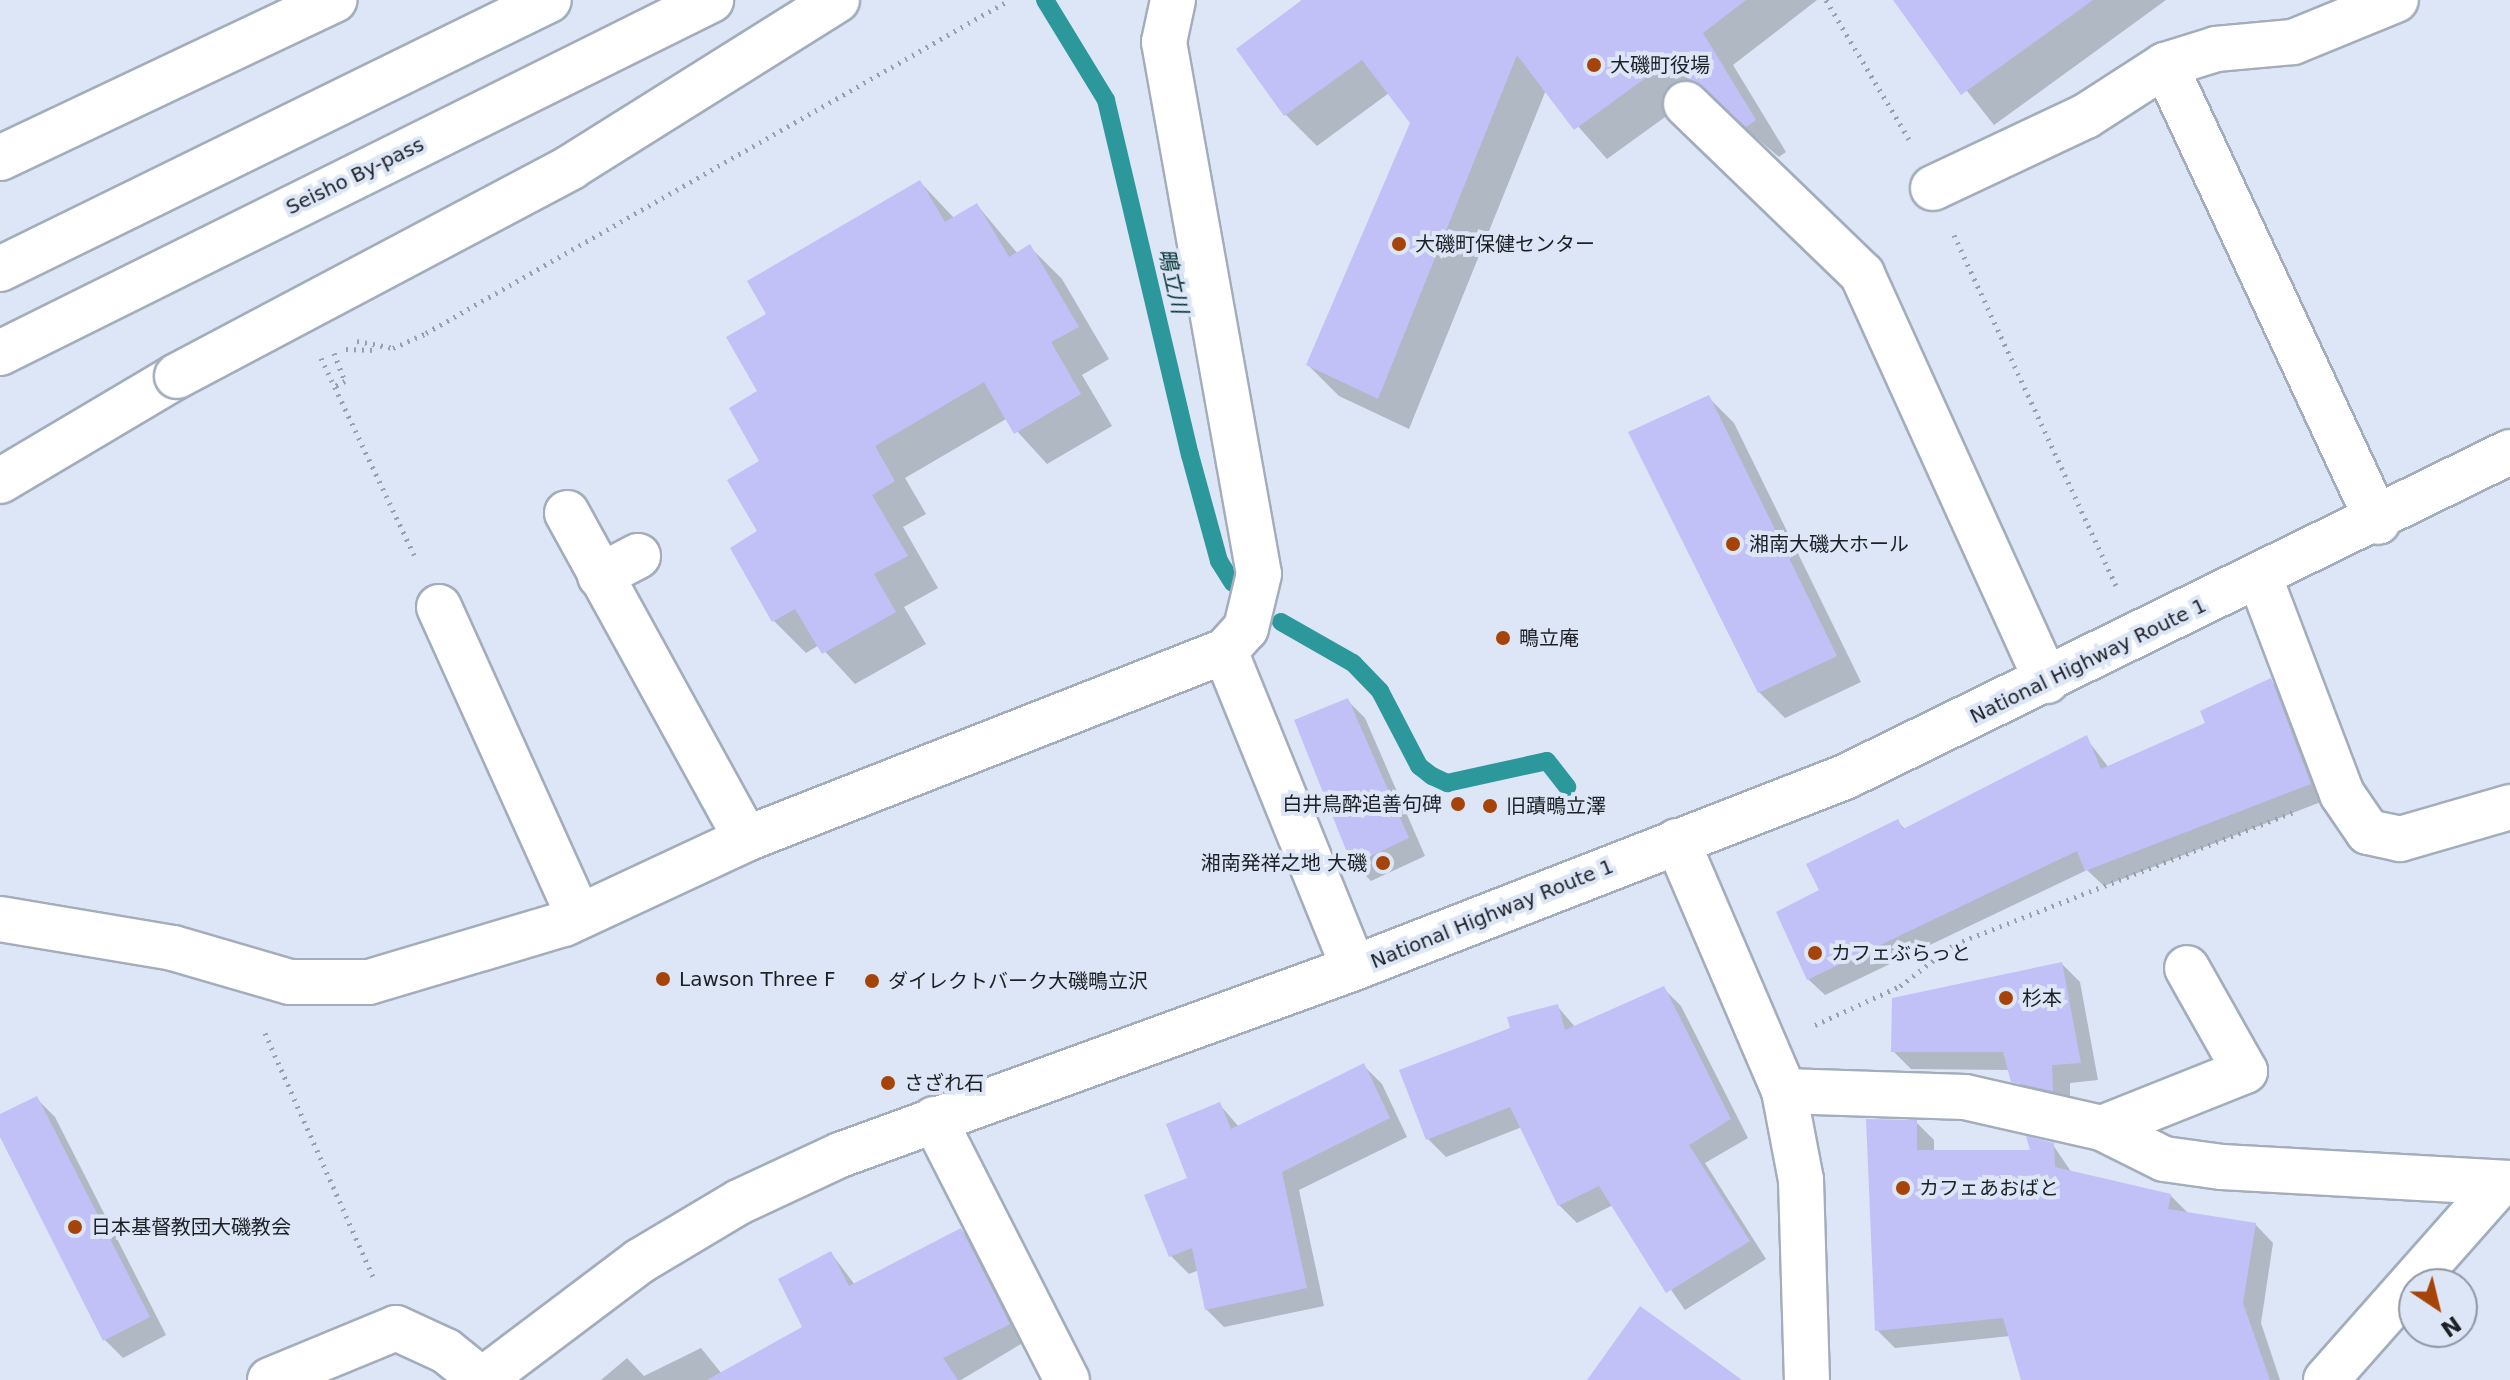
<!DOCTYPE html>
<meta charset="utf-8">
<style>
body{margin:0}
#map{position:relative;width:2510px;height:1380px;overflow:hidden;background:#dce6f6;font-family:"DejaVu Sans","Noto Sans JP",sans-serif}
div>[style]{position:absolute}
.shadow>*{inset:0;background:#0003}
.stream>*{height:18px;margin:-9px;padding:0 9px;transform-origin:9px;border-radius:9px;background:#2c989b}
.building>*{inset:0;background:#c2c1f7}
.path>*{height:5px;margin-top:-2.5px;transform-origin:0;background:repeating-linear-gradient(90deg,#98a0ac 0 2px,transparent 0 8px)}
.roads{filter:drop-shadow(2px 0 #a3adbb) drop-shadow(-2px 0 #a3adbb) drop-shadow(0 2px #a3adbb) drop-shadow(0 -2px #a3adbb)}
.minor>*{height:44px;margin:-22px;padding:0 22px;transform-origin:22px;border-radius:22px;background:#fff}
.highway>*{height:44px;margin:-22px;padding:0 22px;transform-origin:22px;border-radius:22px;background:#fff}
.bridges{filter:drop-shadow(2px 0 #a3adbb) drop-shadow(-2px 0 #a3adbb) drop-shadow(0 2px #a3adbb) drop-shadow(0 -2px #a3adbb)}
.highway-bridge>*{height:44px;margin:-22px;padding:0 22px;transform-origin:22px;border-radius:22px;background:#fff}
.dots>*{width:22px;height:22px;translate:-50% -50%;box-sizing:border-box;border:4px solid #dce6f6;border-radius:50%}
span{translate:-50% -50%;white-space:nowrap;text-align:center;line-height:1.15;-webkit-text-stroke:8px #dce6f6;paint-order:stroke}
.poi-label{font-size:20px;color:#1d2126}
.left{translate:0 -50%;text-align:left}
.right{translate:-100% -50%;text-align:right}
.street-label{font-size:20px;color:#1d2126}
.water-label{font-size:22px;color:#003233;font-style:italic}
.north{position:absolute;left:2398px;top:1268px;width:80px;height:80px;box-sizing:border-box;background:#dce6f6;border:2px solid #9097a3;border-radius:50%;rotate:145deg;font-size:22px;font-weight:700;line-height:32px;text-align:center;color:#1d2126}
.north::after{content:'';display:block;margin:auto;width:28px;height:36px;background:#a64308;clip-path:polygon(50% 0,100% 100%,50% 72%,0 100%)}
</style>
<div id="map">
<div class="shadow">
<i style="clip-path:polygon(1302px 0,1817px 0,1733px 65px,1786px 152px,1779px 157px,1701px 91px,1607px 159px,1546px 90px,1409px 429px,1339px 396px,1308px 365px,1412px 123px,1389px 93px,1317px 146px,1286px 115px,1239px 50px)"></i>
<i style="clip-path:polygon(1895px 0,2166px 0,1994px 125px)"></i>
<i style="clip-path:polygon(920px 182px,954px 218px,977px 205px,1018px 254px,1030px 247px,1062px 279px,1109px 359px,1082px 375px,1112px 426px,1047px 464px,1006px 419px,905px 478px,926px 514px,903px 527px,938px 588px,904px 607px,926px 644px,855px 684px,819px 645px,806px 653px,774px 621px,732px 549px,760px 532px,769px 315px)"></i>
<i style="clip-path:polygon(1708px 397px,1734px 423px,1861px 682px,1785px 718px,1759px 692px)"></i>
<i style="clip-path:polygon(2271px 681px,2287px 697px,2326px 800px,2104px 886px,2087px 870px,1825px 995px,1808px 979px,1822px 891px,1898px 822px,1906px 830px,2086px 738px,2109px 768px,2208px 724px)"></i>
<i style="clip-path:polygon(1347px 700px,1365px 718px,1425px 856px,1371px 881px,1353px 863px)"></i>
<i style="clip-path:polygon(2062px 964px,2080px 982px,2098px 1080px,2070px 1083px,2070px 1108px,2031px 1099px,2010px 1070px,1911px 1069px,1893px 1051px)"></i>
<i style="clip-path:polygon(1663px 988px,1681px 1006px,1748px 1138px,1705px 1163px,1766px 1259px,1685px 1310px,1613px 1205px,1577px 1223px,1559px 1205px,1522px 1127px,1446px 1157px,1428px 1139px,1513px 1029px,1557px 1006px,1576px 1028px)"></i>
<i style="clip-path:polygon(1364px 1066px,1382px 1084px,1407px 1137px,1299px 1190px,1324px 1306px,1224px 1327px,1206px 1309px,1199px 1270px,1189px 1274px,1171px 1256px,1190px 1180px,1220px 1105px,1239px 1127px)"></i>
<i style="clip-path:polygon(37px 1099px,55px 1117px,166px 1335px,123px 1358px,105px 1340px,0 1133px,0 1116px)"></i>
<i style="clip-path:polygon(1916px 1122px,1934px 1140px,1934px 1152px,2032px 1152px,2053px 1145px,2072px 1173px,2170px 1195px,2189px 1214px,2255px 1224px,2273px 1243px,2261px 1323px,2280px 1380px,2023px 1380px,2010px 1336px,1895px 1348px,1877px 1330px)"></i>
<i style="clip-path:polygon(961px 1230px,978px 1247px,1026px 1341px,961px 1380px,601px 1380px,627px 1358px,644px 1376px,701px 1348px,722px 1374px,804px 1327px,831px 1253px,855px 1285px)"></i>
</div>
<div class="stream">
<i style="left:1045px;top:0;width:117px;rotate:58.6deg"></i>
<i style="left:1106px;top:100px;width:365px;rotate:76.7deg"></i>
<i style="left:1190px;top:455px;width:110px;rotate:74.7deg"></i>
<i style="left:1219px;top:561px;width:26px;rotate:58deg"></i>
<i style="left:1281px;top:622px;width:83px;rotate:29.7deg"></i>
<i style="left:1353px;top:663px;width:39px;rotate:46deg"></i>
<i style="left:1380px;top:691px;width:85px;rotate:62.5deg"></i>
<i style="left:1419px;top:766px;width:16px;rotate:38deg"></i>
<i style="left:1432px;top:776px;width:17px;rotate:25deg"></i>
<i style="left:1447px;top:783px;width:102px;rotate:-12.4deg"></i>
<i style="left:1547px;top:761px;width:33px;rotate:52deg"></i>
</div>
<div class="building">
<i style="clip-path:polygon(1302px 0,1746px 0,1703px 33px,1756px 120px,1746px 127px,1669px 61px,1574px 130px,1517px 55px,1378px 399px,1306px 365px,1410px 123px,1362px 60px,1284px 116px,1236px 49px)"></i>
<i style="clip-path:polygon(1893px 0,2093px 0,1961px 95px)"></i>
<i style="clip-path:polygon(920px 180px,945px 222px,977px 203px,1009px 257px,1030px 244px,1079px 327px,1051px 342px,1081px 394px,1014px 434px,984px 382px,875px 446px,895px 481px,872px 495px,908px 556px,874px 574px,896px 612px,822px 654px,795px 609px,772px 622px,730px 548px,757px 531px,727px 480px,759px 461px,729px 408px,757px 391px,726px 337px,766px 314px,747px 281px)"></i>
<i style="clip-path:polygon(1709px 395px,1837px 656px,1758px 693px,1628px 432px)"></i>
<i style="clip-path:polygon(2271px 678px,2311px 784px,2085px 871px,2077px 851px,1807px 980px,1776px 912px,1819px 890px,1806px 864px,1898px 819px,1903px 829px,2087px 735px,2101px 769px,2205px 723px,2200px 711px)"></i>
<i style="clip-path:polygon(1348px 698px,1409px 838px,1352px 865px,1294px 720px)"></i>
<i style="clip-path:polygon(2062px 962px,2081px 1063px,2052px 1065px,2053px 1091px,2011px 1082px,2003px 1052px,1891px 1052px,1892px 998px)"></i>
<i style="clip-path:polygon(1664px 986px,1731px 1119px,1689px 1145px,1750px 1241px,1666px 1293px,1599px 1186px,1558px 1206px,1510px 1107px,1426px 1140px,1399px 1070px,1510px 1028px,1507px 1017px,1558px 1004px,1565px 1030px)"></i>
<i style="clip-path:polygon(1364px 1063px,1390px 1118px,1282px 1172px,1307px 1288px,1205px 1310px,1192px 1248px,1169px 1257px,1144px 1195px,1187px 1178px,1166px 1124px,1220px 1102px,1231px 1129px)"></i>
<i style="clip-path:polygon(37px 1096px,150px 1317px,103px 1341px,0 1137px,0 1114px)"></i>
<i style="clip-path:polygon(1866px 1119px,1917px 1120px,1917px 1150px,2030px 1150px,2026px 1136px,2054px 1143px,2055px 1167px,2171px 1194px,2168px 1209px,2256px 1223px,2243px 1303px,2270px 1380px,2021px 1380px,2003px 1318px,1875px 1331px)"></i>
<i style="clip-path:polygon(961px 1228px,1010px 1324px,943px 1358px,958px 1380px,707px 1380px,802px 1327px,778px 1279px,831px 1251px,849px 1286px)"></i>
<i style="clip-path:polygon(1640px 1306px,1742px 1380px,1587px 1380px)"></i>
</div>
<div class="path">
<i style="left:1826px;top:0;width:162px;rotate:59.2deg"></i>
<i style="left:1954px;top:235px;width:386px;rotate:65.2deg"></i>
<i style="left:357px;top:341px;width:37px;rotate:11deg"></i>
<i style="left:393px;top:348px;width:36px;rotate:-24deg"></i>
<i style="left:426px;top:333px;width:671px;rotate:-29.73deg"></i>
<i style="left:346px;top:349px;width:29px;rotate:2deg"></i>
<i style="left:334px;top:353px;width:30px;rotate:69deg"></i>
<i style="left:345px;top:381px;width:11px;rotate:153deg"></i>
<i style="left:321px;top:358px;width:222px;rotate:64.7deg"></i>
<i style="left:1815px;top:1025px;width:94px;rotate:-24.6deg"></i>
<i style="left:1900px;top:986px;width:69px;rotate:-37.4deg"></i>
<i style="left:1955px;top:944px;width:364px;rotate:-21.3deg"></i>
<i style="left:265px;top:1033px;width:269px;rotate:66.1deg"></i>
</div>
<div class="roads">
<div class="minor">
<i style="left:1173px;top:0;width:43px;rotate:102.1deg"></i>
<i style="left:1164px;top:42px;width:540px;rotate:79.88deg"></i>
<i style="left:1259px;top:574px;width:56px;rotate:103.5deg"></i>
<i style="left:1246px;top:628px;width:31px;rotate:132deg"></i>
<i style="left:2165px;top:65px;width:504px;rotate:65.01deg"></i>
<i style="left:1686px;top:104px;width:245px;rotate:44deg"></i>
<i style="left:1862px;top:274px;width:447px;rotate:65.6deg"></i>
<i style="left:1933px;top:188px;width:169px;rotate:-25.2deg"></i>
<i style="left:2086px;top:116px;width:94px;rotate:-32.8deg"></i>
<i style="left:2165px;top:65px;width:53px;rotate:-17.4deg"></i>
<i style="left:2216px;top:49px;width:77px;rotate:-5.2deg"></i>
<i style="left:2293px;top:42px;width:111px;rotate:-22.2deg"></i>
<i style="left:567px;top:513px;width:372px;rotate:61.2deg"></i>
<i style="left:600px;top:576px;width:43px;rotate:-27.8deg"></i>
<i style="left:2260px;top:578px;width:231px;rotate:69.2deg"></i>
<i style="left:2342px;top:794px;width:46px;rotate:55.6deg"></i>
<i style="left:2368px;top:832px;width:33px;rotate:12deg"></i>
<i style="left:2400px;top:839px;width:115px;rotate:-16.2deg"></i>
<i style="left:439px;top:607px;width:338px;rotate:65.7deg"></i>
<i style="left:1677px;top:841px;width:272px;rotate:66.8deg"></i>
<i style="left:1784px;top:1091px;width:91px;rotate:79.2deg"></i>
<i style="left:1801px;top:1180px;width:200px;rotate:88.3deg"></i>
<i style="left:0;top:919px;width:175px;rotate:9.5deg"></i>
<i style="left:173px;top:948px;width:122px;rotate:16.2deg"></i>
<i style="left:290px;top:982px;width:79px"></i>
<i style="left:369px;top:982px;width:203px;rotate:-16.6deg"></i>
<i style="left:564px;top:924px;width:201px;rotate:-25deg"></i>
<i style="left:746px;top:839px;width:515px;rotate:-21.43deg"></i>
<i style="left:1225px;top:651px;width:342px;rotate:67.9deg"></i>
<i style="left:1784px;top:1091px;width:181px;rotate:1.9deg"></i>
<i style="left:1965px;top:1097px;width:140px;rotate:12.8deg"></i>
<i style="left:2102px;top:1128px;width:69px;rotate:26.6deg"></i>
<i style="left:2164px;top:1159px;width:59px;rotate:7.9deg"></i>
<i style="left:2222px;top:1167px;width:288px;rotate:3.2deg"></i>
<i style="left:934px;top:1119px;width:293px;rotate:63deg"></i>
<i style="left:2102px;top:1128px;width:154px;rotate:-21.7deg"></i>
<i style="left:2245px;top:1071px;width:118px;rotate:-119.4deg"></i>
<i style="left:270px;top:1380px;width:136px;rotate:-22.4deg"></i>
<i style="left:396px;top:1328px;width:55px;rotate:24.7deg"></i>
<i style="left:446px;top:1351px;width:46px;rotate:38.9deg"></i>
<i style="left:2326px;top:1380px;width:263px;rotate:-48.5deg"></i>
</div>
<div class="highway">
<i style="left:0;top:158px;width:370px;rotate:-25.3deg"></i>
<i style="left:0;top:269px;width:611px;rotate:-26.1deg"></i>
<i style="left:0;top:353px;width:794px;rotate:-26.4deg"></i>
<i style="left:0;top:481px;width:206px;rotate:-30.7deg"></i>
<i style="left:482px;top:1380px;width:198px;rotate:-37deg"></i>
<i style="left:640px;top:1261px;width:115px;rotate:-30.8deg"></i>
<i style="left:739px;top:1202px;width:111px;rotate:-25deg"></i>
<i style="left:840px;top:1155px;width:547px;rotate:-19.99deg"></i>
<i style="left:1354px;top:968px;width:527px;rotate:-21.26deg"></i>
<i style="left:1845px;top:777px;width:740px;rotate:-26.05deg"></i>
</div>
</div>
<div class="bridges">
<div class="highway-bridge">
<i style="left:177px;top:376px;width:446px;rotate:-27.9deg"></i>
<i style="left:571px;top:167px;width:314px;rotate:-32.1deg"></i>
</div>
</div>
<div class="dots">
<i style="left:1594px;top:65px;background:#a64308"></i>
<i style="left:1399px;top:244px;background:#a64308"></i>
<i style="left:1733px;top:544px;background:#a64308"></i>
<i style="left:1503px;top:638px;background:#a64308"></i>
<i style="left:1458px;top:804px;background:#a64308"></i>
<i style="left:1490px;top:806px;background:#a64308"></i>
<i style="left:1383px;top:863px;background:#a64308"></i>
<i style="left:1815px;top:953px;background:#a64308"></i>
<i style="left:663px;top:979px;background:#a64308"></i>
<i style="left:872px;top:981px;background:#a64308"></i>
<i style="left:2006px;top:998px;background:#a64308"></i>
<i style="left:888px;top:1083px;background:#a64308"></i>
<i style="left:1903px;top:1188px;background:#a64308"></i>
<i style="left:75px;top:1227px;background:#a64308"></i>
</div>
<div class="poi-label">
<span class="left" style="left:1610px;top:65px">大磯町役場</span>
<span class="left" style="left:1415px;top:244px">大磯町保健センター</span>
<span class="left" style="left:1749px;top:544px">湘南大磯大ホール</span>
<span class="left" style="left:1519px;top:638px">鴫立庵</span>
<span class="right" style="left:1442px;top:804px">白井鳥酔追善句碑</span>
<span class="left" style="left:1506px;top:806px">旧蹟鴫立澤</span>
<span class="right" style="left:1367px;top:863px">湘南発祥之地 大磯</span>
<span class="left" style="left:1831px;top:953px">カフェぶらっと</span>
<span class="left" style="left:679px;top:979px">Lawson Three F</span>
<span class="left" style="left:888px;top:981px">ダイレクトバーク大磯鴫立沢</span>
<span class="left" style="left:2022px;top:998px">杉本</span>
<span class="left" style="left:904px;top:1083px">さざれ石</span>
<span class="left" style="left:1919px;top:1188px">カフェあおばと</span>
<span class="left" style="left:91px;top:1227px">日本基督教団大磯教会</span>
</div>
<div class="street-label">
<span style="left:355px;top:176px;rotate:-26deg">Seisho By-pass</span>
<span style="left:2088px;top:661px;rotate:-26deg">National Highway Route 1</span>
<span style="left:1492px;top:914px;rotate:-22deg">National Highway Route 1</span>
</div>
<div class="water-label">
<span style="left:1173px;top:281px;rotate:77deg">鴫立川</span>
</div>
<div class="north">N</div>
</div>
